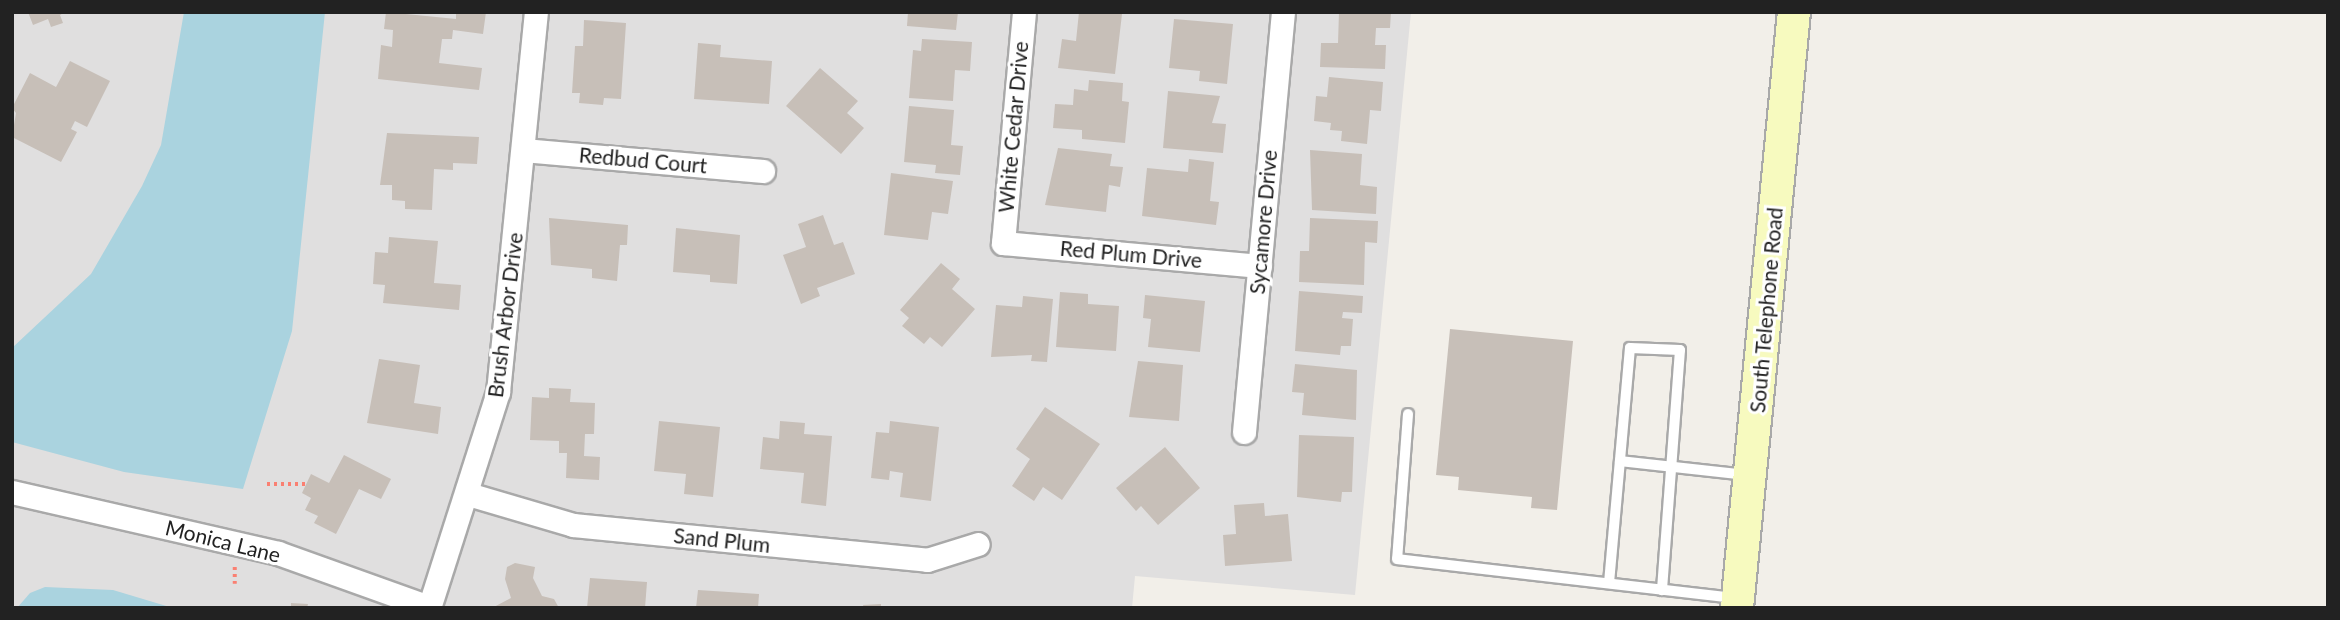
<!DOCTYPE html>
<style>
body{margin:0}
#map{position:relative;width:2340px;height:620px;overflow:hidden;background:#f2efe9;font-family:Lato,sans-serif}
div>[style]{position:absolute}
.residential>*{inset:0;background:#e0dfdf}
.water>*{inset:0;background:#aad3df}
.building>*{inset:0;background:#c7bfb8}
.path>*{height:3.5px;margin-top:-1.75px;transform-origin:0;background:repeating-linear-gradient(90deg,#fa8072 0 3.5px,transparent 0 7px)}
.roads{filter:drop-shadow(2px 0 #a9a9a9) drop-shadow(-2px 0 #a9a9a9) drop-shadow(0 2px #a9a9a9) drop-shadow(0 -2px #a9a9a9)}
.lane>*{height:10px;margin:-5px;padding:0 5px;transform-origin:5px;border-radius:5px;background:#fff}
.street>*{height:23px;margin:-11.5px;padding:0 11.5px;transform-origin:11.5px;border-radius:11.5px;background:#fff}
.secondary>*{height:32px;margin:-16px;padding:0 16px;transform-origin:16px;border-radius:16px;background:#f7fabf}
span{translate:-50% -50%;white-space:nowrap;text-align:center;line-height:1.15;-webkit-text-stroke:6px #fff;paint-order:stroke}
.street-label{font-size:21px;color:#222}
.frame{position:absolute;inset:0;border:14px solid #222;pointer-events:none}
</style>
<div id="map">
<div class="residential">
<i style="clip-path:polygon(12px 12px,1411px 12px,1355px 595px,1135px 576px,1132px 608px,12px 608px)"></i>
</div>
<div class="water">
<i style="clip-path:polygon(184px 12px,325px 12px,292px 331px,243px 489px,124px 472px,12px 442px,12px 348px,91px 274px,142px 186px,161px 145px)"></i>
<i style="clip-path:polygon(45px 587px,113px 590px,173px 608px,17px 608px,30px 593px)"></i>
</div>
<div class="building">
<i style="clip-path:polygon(28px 12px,65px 12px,60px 15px,63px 23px,51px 27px,48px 19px,33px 25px)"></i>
<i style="clip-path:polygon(386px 12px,456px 19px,456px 12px,486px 12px,483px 34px,453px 30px,452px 39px,442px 39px,439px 63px,482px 68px,479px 90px,378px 79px,381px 45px,392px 47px,393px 30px,384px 29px)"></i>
<i style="clip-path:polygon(908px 12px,958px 12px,956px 30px,907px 26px)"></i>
<i style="clip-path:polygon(1079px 12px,1122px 14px,1115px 74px,1058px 68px,1062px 39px,1076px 41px)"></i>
<i style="clip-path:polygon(1339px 12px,1391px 12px,1390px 28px,1376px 28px,1375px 45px,1386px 45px,1385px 69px,1320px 67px,1321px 43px,1338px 43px)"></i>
<i style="clip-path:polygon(1174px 19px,1233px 24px,1227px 84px,1199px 81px,1200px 71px,1169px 68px)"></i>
<i style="clip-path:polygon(584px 20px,626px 23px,621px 99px,604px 98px,603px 105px,579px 103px,580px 93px,572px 93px,575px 46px,583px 46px)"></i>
<i style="clip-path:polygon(922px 39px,972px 42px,970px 71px,955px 70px,953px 101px,909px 98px,913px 50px,921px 51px)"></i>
<i style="clip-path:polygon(698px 43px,721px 45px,720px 57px,772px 61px,769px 104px,694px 99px)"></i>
<i style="clip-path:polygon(70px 61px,110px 81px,87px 127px,75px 121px,71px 129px,77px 132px,61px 162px,12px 137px,16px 113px,12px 108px,30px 73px,56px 87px)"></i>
<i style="clip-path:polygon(820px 68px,858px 101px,847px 113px,864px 128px,841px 154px,786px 106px)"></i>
<i style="clip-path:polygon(1329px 77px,1383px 82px,1381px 111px,1370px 110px,1367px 144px,1341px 141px,1342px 131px,1330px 130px,1331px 123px,1314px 121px,1316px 96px,1327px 97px)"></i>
<i style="clip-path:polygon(1089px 80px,1123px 83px,1122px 101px,1129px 102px,1125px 143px,1082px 139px,1082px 130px,1053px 128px,1055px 104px,1073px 105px,1074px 89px,1088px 91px)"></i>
<i style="clip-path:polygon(1168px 91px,1220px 96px,1212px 123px,1226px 124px,1223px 153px,1163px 148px)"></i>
<i style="clip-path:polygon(909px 106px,954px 110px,951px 145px,963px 146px,960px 175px,935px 173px,936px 165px,904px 162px)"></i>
<i style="clip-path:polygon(387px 133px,479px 137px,477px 164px,453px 163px,453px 170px,434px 169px,432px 210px,405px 209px,405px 201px,392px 200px,392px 185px,380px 185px)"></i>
<i style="clip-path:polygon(1058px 148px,1112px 154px,1110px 166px,1123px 167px,1120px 187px,1109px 185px,1106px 212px,1045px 205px)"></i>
<i style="clip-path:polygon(1310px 150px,1362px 154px,1360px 185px,1377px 187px,1376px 214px,1312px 210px)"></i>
<i style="clip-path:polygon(1189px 159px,1214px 162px,1210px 201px,1219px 202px,1216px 225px,1142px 216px,1147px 168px,1188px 172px)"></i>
<i style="clip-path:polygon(891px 173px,953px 181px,948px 214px,932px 212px,928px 240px,884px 235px)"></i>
<i style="clip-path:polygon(823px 215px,834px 245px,843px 242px,855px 274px,817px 288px,820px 296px,801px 304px,783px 255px,806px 247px,798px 224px)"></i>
<i style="clip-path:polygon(549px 218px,628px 225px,627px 245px,620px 245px,617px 281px,592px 278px,592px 269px,551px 265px)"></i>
<i style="clip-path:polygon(1310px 218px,1378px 221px,1377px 243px,1365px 242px,1364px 285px,1299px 282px,1300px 251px,1309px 251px)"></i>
<i style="clip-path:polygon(676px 228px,740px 235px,737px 284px,710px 282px,710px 275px,673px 272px)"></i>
<i style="clip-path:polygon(389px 237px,438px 241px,434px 283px,461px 285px,459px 310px,383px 303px,385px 285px,373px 284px,375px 252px,388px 253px)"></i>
<i style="clip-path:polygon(941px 263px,960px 279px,952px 289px,975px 309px,942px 347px,930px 337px,924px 344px,902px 326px,909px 318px,900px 310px)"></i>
<i style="clip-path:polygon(1299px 291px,1363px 296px,1362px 313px,1343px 312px,1342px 318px,1353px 319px,1351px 346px,1341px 346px,1340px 355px,1295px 351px)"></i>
<i style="clip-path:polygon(1060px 292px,1088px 294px,1088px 304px,1119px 306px,1116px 351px,1056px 347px)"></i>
<i style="clip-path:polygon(1145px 295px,1205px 301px,1200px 352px,1148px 347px,1151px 319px,1143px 318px)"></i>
<i style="clip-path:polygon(1023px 296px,1053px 299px,1047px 362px,1031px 361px,1032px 355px,991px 357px,996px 305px,1022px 307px)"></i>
<i style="clip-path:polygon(1450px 329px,1573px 341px,1557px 510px,1531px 508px,1532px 497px,1458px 490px,1459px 477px,1436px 475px)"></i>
<i style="clip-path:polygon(379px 359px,420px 365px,414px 403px,441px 407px,438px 434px,367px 423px)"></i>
<i style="clip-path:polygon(1138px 361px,1183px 365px,1179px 421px,1129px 417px)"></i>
<i style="clip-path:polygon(1295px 364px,1357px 370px,1356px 420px,1302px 415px,1304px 393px,1292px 392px)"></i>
<i style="clip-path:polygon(549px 388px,571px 389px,570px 402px,595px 403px,594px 434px,585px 434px,584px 456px,600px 457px,599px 480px,566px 478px,567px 453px,559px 453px,559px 441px,530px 440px,532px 397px,549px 398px)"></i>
<i style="clip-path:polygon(1045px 407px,1100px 444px,1062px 500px,1043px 487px,1034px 501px,1012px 486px,1030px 459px,1016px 449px)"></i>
<i style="clip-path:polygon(659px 421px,720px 427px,713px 497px,684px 494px,686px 474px,654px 471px)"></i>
<i style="clip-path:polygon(780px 421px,805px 423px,804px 434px,832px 436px,826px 506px,801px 503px,804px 473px,760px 469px,763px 437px,779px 439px)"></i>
<i style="clip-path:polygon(890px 421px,939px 427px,931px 501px,900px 497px,903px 473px,890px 471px,889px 480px,871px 478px,876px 432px,889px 433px)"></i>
<i style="clip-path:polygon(1299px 435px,1354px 437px,1352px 492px,1342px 492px,1341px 502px,1297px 497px)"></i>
<i style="clip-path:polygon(1165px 447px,1200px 488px,1158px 525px,1141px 506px,1136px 511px,1116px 488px)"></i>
<i style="clip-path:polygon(344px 455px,391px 479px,381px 499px,359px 489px,336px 534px,314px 523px,318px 516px,305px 510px,311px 498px,302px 493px,311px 474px,329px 483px)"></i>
<i style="clip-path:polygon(1264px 503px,1265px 516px,1288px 514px,1292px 561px,1225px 566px,1223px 535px,1236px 534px,1234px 505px)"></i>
<i style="clip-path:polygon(515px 563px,535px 567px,533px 578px,542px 596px,554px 599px,559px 608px,492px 608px,511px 598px,505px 579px,507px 567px)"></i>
<i style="clip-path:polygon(590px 578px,647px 582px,645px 608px,587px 608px)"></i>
<i style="clip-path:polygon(698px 590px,759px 594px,758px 608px,696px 608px)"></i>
<i style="clip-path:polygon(291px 603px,308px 604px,307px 608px,291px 608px)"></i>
<i style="clip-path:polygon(881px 604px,881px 608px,864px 608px,863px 605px)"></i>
</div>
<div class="path">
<i style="left:267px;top:484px;width:39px"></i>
<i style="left:235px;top:567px;width:17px;rotate:90deg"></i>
</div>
<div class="roads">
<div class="lane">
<i style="left:1408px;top:414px;width:145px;rotate:94.3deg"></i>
<i style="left:1397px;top:559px;width:341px;rotate:6.6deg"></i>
<i style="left:1620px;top:461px;width:127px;rotate:6.3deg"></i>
<i style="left:1609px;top:583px;width:236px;rotate:-84.9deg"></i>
<i style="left:1630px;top:348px;width:50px;rotate:2.3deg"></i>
<i style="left:1680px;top:350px;width:241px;rotate:94.3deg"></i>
</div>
<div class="street">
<i style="left:1024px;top:12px;width:232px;rotate:95.2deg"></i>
<i style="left:1003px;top:243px;width:258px;rotate:5.1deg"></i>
<i style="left:523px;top:150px;width:241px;rotate:5deg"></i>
<i style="left:1244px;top:432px;width:422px;rotate:-84.7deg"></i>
<i style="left:12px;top:492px;width:273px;rotate:12.9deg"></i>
<i style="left:278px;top:553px;width:160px;rotate:19.7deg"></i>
<i style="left:468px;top:494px;width:109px;rotate:16.4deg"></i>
<i style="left:573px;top:525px;width:356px;rotate:5.6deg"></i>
<i style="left:927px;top:560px;width:53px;rotate:-17.4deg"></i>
<i style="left:429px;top:608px;width:227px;rotate:-72.3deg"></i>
<i style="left:498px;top:392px;width:382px;rotate:-84.3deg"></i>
</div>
<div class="secondary">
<i style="left:1737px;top:608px;width:599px;rotate:-84.54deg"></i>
</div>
</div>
<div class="street-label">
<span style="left:1013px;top:127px;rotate:-85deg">White Cedar Drive</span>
<span style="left:643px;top:160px;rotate:5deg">Redbud Court</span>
<span style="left:1263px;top:222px;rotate:-85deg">Sycamore Drive</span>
<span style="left:1131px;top:254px;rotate:5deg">Red Plum Drive</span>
<span style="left:1766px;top:310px;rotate:-85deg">South Telephone Road</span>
<span style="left:505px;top:315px;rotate:-83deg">Brush Arbor Drive</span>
<span style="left:722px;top:540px;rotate:6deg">Sand Plum</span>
<span style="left:223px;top:541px;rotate:14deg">Monica Lane</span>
</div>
<div class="frame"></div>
</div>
